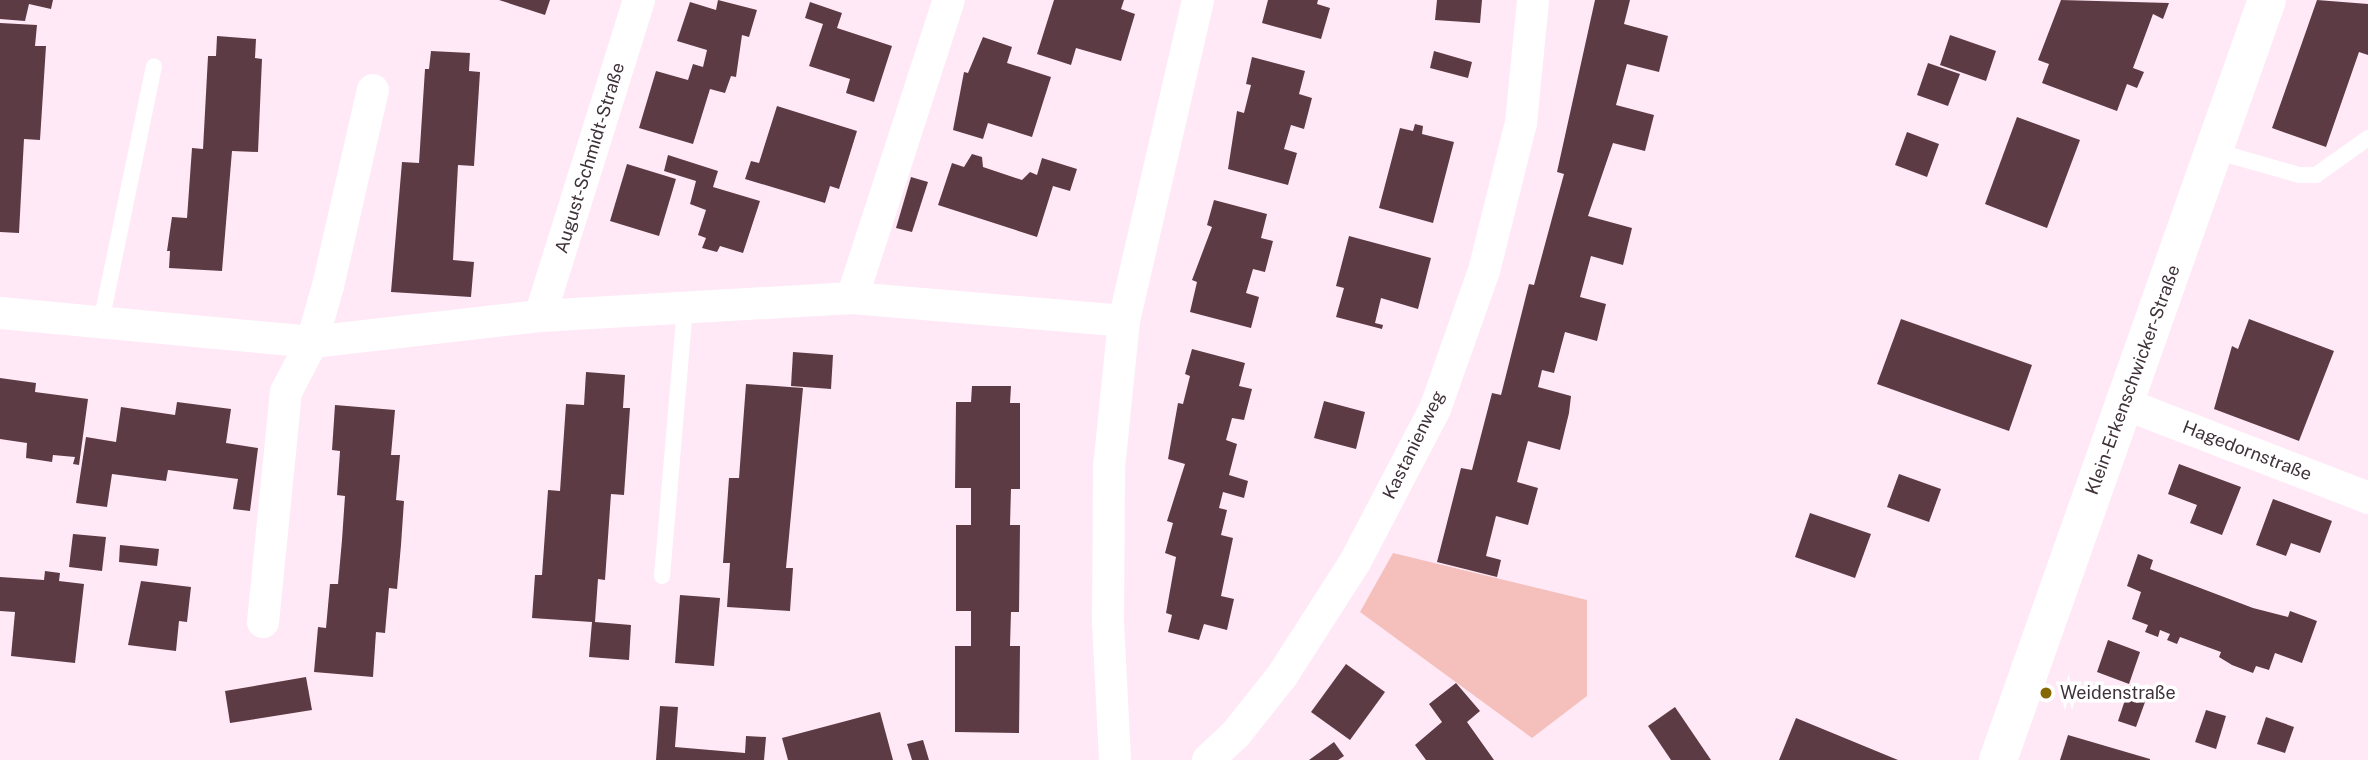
<!DOCTYPE html>
<meta charset="utf-8">
<style>
body{margin:0}
#map{position:relative;width:2368px;height:760px;overflow:hidden;background:#ffe9f6;font-family:"Public Sans",sans-serif}
div>[style]{position:absolute}
.green>*{inset:0;background:#f5c0bc}
.building>*{inset:0;background:#5d3b44}
.service>*{height:16px;margin:-8px;padding:0 8px;transform-origin:8px;border-radius:8px;background:#fff}
.minor>*{height:32px;margin:-16px;padding:0 16px;transform-origin:16px;border-radius:16px;background:#fff}
.tertiary>*{height:38px;margin:-19px;padding:0 19px;transform-origin:19px;border-radius:19px;background:#fff}
.dots>*{width:19px;height:19px;translate:-50% -50%;box-sizing:border-box;border:4px solid #fff;border-radius:50%}
span{translate:-50% -50%;white-space:nowrap;text-align:center;line-height:1.15;-webkit-text-stroke:7px #fff;paint-order:stroke}
.street-label{font-size:18px;color:#40323a}
.poi-label{font-size:18px;color:#40323a}
.left{translate:0 -50%;text-align:left}
</style>
<div id="map">
<div class="green">
<i style="clip-path:polygon(1393px 553px,1587px 600px,1587px 696px,1532px 738px,1360px 612px)"></i>
</div>
<div class="building">
<i style="clip-path:polygon(0 0,53px 0,51px 9px,29px 4px,25px 21px,0 19px)"></i>
<i style="clip-path:polygon(499px 0,550px 0,545px 15px)"></i>
<i style="clip-path:polygon(718px 0,757px 10px,749px 37px,742px 35px,736px 77px,731px 76px,725px 93px,710px 89px,693px 144px,639px 128px,656px 71px,688px 80px,693px 64px,703px 67px,707px 50px,677px 41px,690px 2px,716px 10px)"></i>
<i style="clip-path:polygon(1054px 0,1124px 0,1121px 9px,1135px 14px,1121px 61px,1076px 48px,1071px 65px,1037px 54px)"></i>
<i style="clip-path:polygon(1268px 0,1318px 0,1317px 4px,1330px 8px,1321px 39px,1262px 23px)"></i>
<i style="clip-path:polygon(1437px 0,1482px 0,1480px 23px,1435px 20px)"></i>
<i style="clip-path:polygon(1595px 0,1630px 0,1624px 24px,1668px 36px,1659px 72px,1627px 64px,1616px 105px,1654px 115px,1645px 151px,1613px 143px,1588px 216px,1632px 228px,1623px 265px,1591px 256px,1580px 297px,1606px 304px,1597px 341px,1565px 332px,1554px 373px,1542px 370px,1538px 387px,1571px 396px,1569px 413px,1560px 450px,1528px 441px,1517px 482px,1538px 488px,1528px 525px,1496px 516px,1486px 556px,1501px 560px,1497px 577px,1437px 562px,1461px 468px,1472px 470px,1492px 393px,1501px 395px,1529px 284px,1534px 285px,1564px 174px,1557px 172px)"></i>
<i style="clip-path:polygon(2061px 0,2169px 3px,2163px 19px,2153px 14px,2133px 68px,2144px 72px,2137px 88px,2127px 84px,2117px 111px,2042px 83px,2049px 64px,2038px 60px)"></i>
<i style="clip-path:polygon(2317px 0,2368px 4px,2368px 55px,2359px 52px,2326px 147px,2272px 128px)"></i>
<i style="clip-path:polygon(810px 2px,842px 13px,837px 28px,892px 46px,874px 102px,846px 93px,850px 79px,809px 66px,823px 24px,805px 18px)"></i>
<i style="clip-path:polygon(0 23px,37px 25px,35px 46px,46px 46px,40px 140px,24px 139px,19px 233px,0 232px)"></i>
<i style="clip-path:polygon(1950px 35px,1996px 51px,1986px 81px,1940px 65px)"></i>
<i style="clip-path:polygon(217px 36px,256px 39px,255px 58px,262px 59px,258px 152px,232px 151px,222px 271px,169px 268px,170px 251px,167px 251px,172px 217px,187px 218px,192px 148px,203px 149px,208px 56px,216px 56px)"></i>
<i style="clip-path:polygon(983px 37px,1012px 47px,1007px 63px,1051px 77px,1032px 137px,988px 123px,983px 139px,953px 130px,964px 72px,968px 73px)"></i>
<i style="clip-path:polygon(431px 51px,470px 53px,469px 71px,480px 72px,474px 166px,458px 165px,453px 260px,474px 262px,471px 297px,391px 292px,402px 162px,419px 163px,425px 69px,429px 69px)"></i>
<i style="clip-path:polygon(1434px 51px,1472px 62px,1468px 78px,1430px 68px)"></i>
<i style="clip-path:polygon(1252px 57px,1305px 71px,1299px 94px,1312px 98px,1304px 129px,1291px 125px,1284px 149px,1297px 153px,1288px 185px,1228px 169px,1237px 111px,1244px 113px,1251px 85px,1246px 84px)"></i>
<i style="clip-path:polygon(1928px 63px,1960px 74px,1948px 106px,1917px 95px)"></i>
<i style="clip-path:polygon(777px 106px,857px 131px,839px 189px,830px 186px,825px 203px,745px 179px,751px 161px,759px 163px)"></i>
<i style="clip-path:polygon(2017px 117px,2080px 140px,2047px 228px,1985px 204px)"></i>
<i style="clip-path:polygon(1415px 124px,1423px 126px,1422px 134px,1454px 142px,1433px 223px,1379px 208px,1400px 128px,1413px 131px)"></i>
<i style="clip-path:polygon(1907px 132px,1939px 144px,1927px 177px,1895px 165px)"></i>
<i style="clip-path:polygon(972px 154px,982px 157px,983px 167px,1022px 180px,1030px 172px,1037px 175px,1042px 158px,1077px 169px,1070px 191px,1053px 186px,1037px 237px,938px 205px,952px 163px,964px 167px)"></i>
<i style="clip-path:polygon(668px 155px,718px 171px,713px 187px,760px 201px,743px 253px,720px 246px,717px 252px,702px 248px,706px 238px,698px 235px,706px 210px,690px 204px,696px 181px,664px 171px)"></i>
<i style="clip-path:polygon(627px 164px,676px 179px,659px 236px,610px 221px)"></i>
<i style="clip-path:polygon(911px 177px,928px 182px,912px 232px,896px 228px)"></i>
<i style="clip-path:polygon(1214px 200px,1267px 214px,1261px 238px,1273px 241px,1265px 272px,1253px 269px,1246px 293px,1259px 297px,1251px 328px,1190px 312px,1197px 282px,1192px 280px,1212px 227px,1207px 225px)"></i>
<i style="clip-path:polygon(1349px 236px,1431px 258px,1418px 309px,1381px 298px,1375px 323px,1383px 325px,1382px 329px,1336px 317px,1344px 288px,1336px 286px)"></i>
<i style="clip-path:polygon(1901px 319px,2032px 365px,2009px 431px,1877px 384px)"></i>
<i style="clip-path:polygon(2249px 319px,2334px 351px,2299px 441px,2214px 409px,2232px 346px,2238px 349px)"></i>
<i style="clip-path:polygon(1192px 349px,1245px 363px,1239px 386px,1252px 389px,1244px 420px,1232px 418px,1226px 440px,1237px 444px,1229px 475px,1248px 481px,1244px 498px,1223px 492px,1219px 508px,1227px 510px,1221px 535px,1233px 538px,1221px 596px,1234px 599px,1227px 630px,1204px 624px,1199px 640px,1168px 632px,1172px 615px,1166px 613px,1176px 557px,1165px 553px,1173px 523px,1167px 521px,1185px 464px,1168px 459px,1178px 403px,1183px 404px,1190px 376px,1185px 374px)"></i>
<i style="clip-path:polygon(793px 352px,833px 355px,831px 389px,791px 386px)"></i>
<i style="clip-path:polygon(586px 372px,625px 375px,623px 408px,630px 408px,624px 495px,611px 494px,605px 580px,598px 579px,595px 622px,631px 625px,629px 660px,589px 657px,592px 622px,532px 618px,535px 575px,542px 575px,548px 490px,560px 491px,566px 404px,584px 405px)"></i>
<i style="clip-path:polygon(0 378px,36px 383px,35px 392px,88px 399px,79px 465px,73px 464px,75px 457px,53px 455px,52px 462px,26px 458px,27px 443px,0 439px)"></i>
<i style="clip-path:polygon(746px 384px,803px 388px,786px 568px,793px 568px,790px 611px,727px 607px,730px 563px,723px 563px,729px 478px,739px 478px)"></i>
<i style="clip-path:polygon(972px 386px,1011px 386px,1010px 403px,1020px 403px,1020px 489px,1011px 489px,1010px 525px,1020px 525px,1019px 612px,1011px 612px,1010px 646px,1020px 646px,1019px 733px,955px 732px,955px 646px,971px 646px,971px 611px,956px 611px,956px 525px,971px 525px,971px 488px,955px 488px,956px 402px,971px 402px)"></i>
<i style="clip-path:polygon(1324px 401px,1365px 412px,1356px 449px,1314px 438px)"></i>
<i style="clip-path:polygon(177px 402px,231px 409px,226px 443px,258px 448px,250px 511px,233px 509px,238px 479px,168px 470px,166px 481px,112px 474px,107px 507px,76px 503px,86px 437px,116px 442px,121px 407px,175px 415px)"></i>
<i style="clip-path:polygon(335px 405px,395px 410px,391px 455px,400px 455px,396px 500px,404px 501px,401px 545px,397px 589px,389px 588px,385px 633px,376px 632px,373px 677px,314px 672px,318px 627px,326px 628px,330px 584px,338px 584px,342px 540px,345px 496px,337px 495px,340px 451px,332px 450px)"></i>
<i style="clip-path:polygon(2179px 464px,2241px 487px,2222px 535px,2190px 523px,2197px 505px,2168px 494px)"></i>
<i style="clip-path:polygon(1899px 474px,1941px 489px,1929px 522px,1887px 507px)"></i>
<i style="clip-path:polygon(2273px 499px,2332px 521px,2320px 553px,2291px 543px,2286px 556px,2256px 545px)"></i>
<i style="clip-path:polygon(1810px 513px,1871px 534px,1855px 578px,1795px 557px)"></i>
<i style="clip-path:polygon(73px 534px,106px 537px,102px 571px,69px 567px)"></i>
<i style="clip-path:polygon(120px 545px,159px 549px,157px 566px,119px 562px)"></i>
<i style="clip-path:polygon(2138px 554px,2153px 560px,2150px 569px,2253px 608px,2288px 617px,2290px 611px,2317px 621px,2302px 663px,2275px 653px,2269px 670px,2256px 666px,2253px 673px,2232px 665px,2219px 657px,2221px 652px,2180px 637px,2177px 644px,2167px 640px,2170px 634px,2160px 630px,2158px 637px,2145px 632px,2148px 625px,2132px 619px,2141px 592px,2127px 586px)"></i>
<i style="clip-path:polygon(45px 571px,60px 573px,59px 581px,84px 584px,75px 663px,11px 656px,15px 612px,0 611px,0 577px,44px 580px)"></i>
<i style="clip-path:polygon(141px 581px,191px 587px,187px 622px,179px 621px,176px 651px,128px 645px)"></i>
<i style="clip-path:polygon(680px 595px,720px 598px,714px 666px,675px 663px)"></i>
<i style="clip-path:polygon(2108px 640px,2140px 652px,2129px 684px,2097px 672px)"></i>
<i style="clip-path:polygon(1346px 664px,1385px 692px,1350px 740px,1311px 712px)"></i>
<i style="clip-path:polygon(306px 677px,312px 710px,230px 723px,225px 691px)"></i>
<i style="clip-path:polygon(1456px 683px,1480px 711px,1467px 722px,1494px 760px,1426px 760px,1415px 745px,1442px 722px,1429px 704px)"></i>
<i style="clip-path:polygon(2130px 685px,2149px 691px,2136px 727px,2118px 721px)"></i>
<i style="clip-path:polygon(660px 706px,678px 707px,675px 747px,745px 753px,746px 736px,766px 737px,764px 760px,656px 760px)"></i>
<i style="clip-path:polygon(1675px 707px,1711px 760px,1671px 760px,1648px 726px)"></i>
<i style="clip-path:polygon(2206px 710px,2226px 716px,2216px 749px,2195px 742px)"></i>
<i style="clip-path:polygon(880px 712px,893px 760px,788px 760px,782px 738px)"></i>
<i style="clip-path:polygon(2266px 717px,2294px 727px,2285px 753px,2257px 744px)"></i>
<i style="clip-path:polygon(1796px 718px,1898px 760px,1779px 760px)"></i>
<i style="clip-path:polygon(2068px 735px,2150px 759px,2150px 760px,2060px 760px)"></i>
<i style="clip-path:polygon(923px 740px,929px 760px,912px 760px,907px 744px)"></i>
<i style="clip-path:polygon(1334px 742px,1344px 756px,1338px 760px,1309px 760px)"></i>
</div>
<div class="service">
<i style="left:2215px;top:151px;width:87px;rotate:15.9deg"></i>
<i style="left:2299px;top:175px;width:17px"></i>
<i style="left:2316px;top:175px;width:64px;rotate:-35.4deg"></i>
<i style="left:101px;top:322px;width:261px;rotate:-78.3deg"></i>
<i style="left:662px;top:576px;width:269px;rotate:-85.1deg"></i>
</div>
<div class="minor">
<i style="left:852px;top:298px;width:313px;rotate:-72deg"></i>
<i style="left:0;top:313px;width:313px;rotate:5.3deg"></i>
<i style="left:312px;top:342px;width:229px;rotate:-6.5deg"></i>
<i style="left:540px;top:316px;width:313px;rotate:-3.3deg"></i>
<i style="left:852px;top:298px;width:273px;rotate:4.8deg"></i>
<i style="left:540px;top:316px;width:331px;rotate:-72.6deg"></i>
<i style="left:2125px;top:404px;width:261px;rotate:21.1deg"></i>
<i style="left:263px;top:622px;width:231px;rotate:-84.3deg"></i>
<i style="left:286px;top:392px;width:56px;rotate:-62.5deg"></i>
<i style="left:312px;top:342px;width:58px;rotate:-74.1deg"></i>
<i style="left:328px;top:286px;width:201px;rotate:-77.1deg"></i>
<i style="left:1115px;top:760px;width:137px;rotate:-92.9deg"></i>
<i style="left:1108px;top:623px;width:155px;rotate:-89.6deg"></i>
<i style="left:1109px;top:468px;width:148px;rotate:-84.2deg"></i>
<i style="left:1124px;top:321px;width:329px;rotate:-77deg"></i>
<i style="left:1208px;top:760px;width:37px;rotate:-43deg"></i>
<i style="left:1235px;top:735px;width:75px;rotate:-51.5deg"></i>
<i style="left:1282px;top:676px;width:135px;rotate:-57.4deg"></i>
<i style="left:1355px;top:562px;width:173px;rotate:-62.4deg"></i>
<i style="left:1435px;top:409px;width:146px;rotate:-70.5deg"></i>
<i style="left:1484px;top:271px;width:153px;rotate:-76deg"></i>
<i style="left:1521px;top:123px;width:124px;rotate:-84.4deg"></i>
</div>
<div class="tertiary">
<i style="left:1998px;top:760px;width:806px;rotate:-70.51deg"></i>
</div>
<div class="dots">
<i style="left:2046px;top:693px;background:#856802"></i>
</div>
<div class="street-label">
<span style="left:590px;top:158px;rotate:-73deg">August-Schmidt-Straße</span>
<span style="left:2133px;top:380px;rotate:-70deg">Klein-Erkenschwicker-Straße</span>
<span style="left:1414px;top:445px;rotate:-64deg">Kastanienweg</span>
<span style="left:2247px;top:451px;rotate:21deg">Hagedornstraße</span>
</div>
<div class="poi-label">
<span class="left" style="left:2060px;top:693px">Weidenstraße</span>
</div>
</div>
